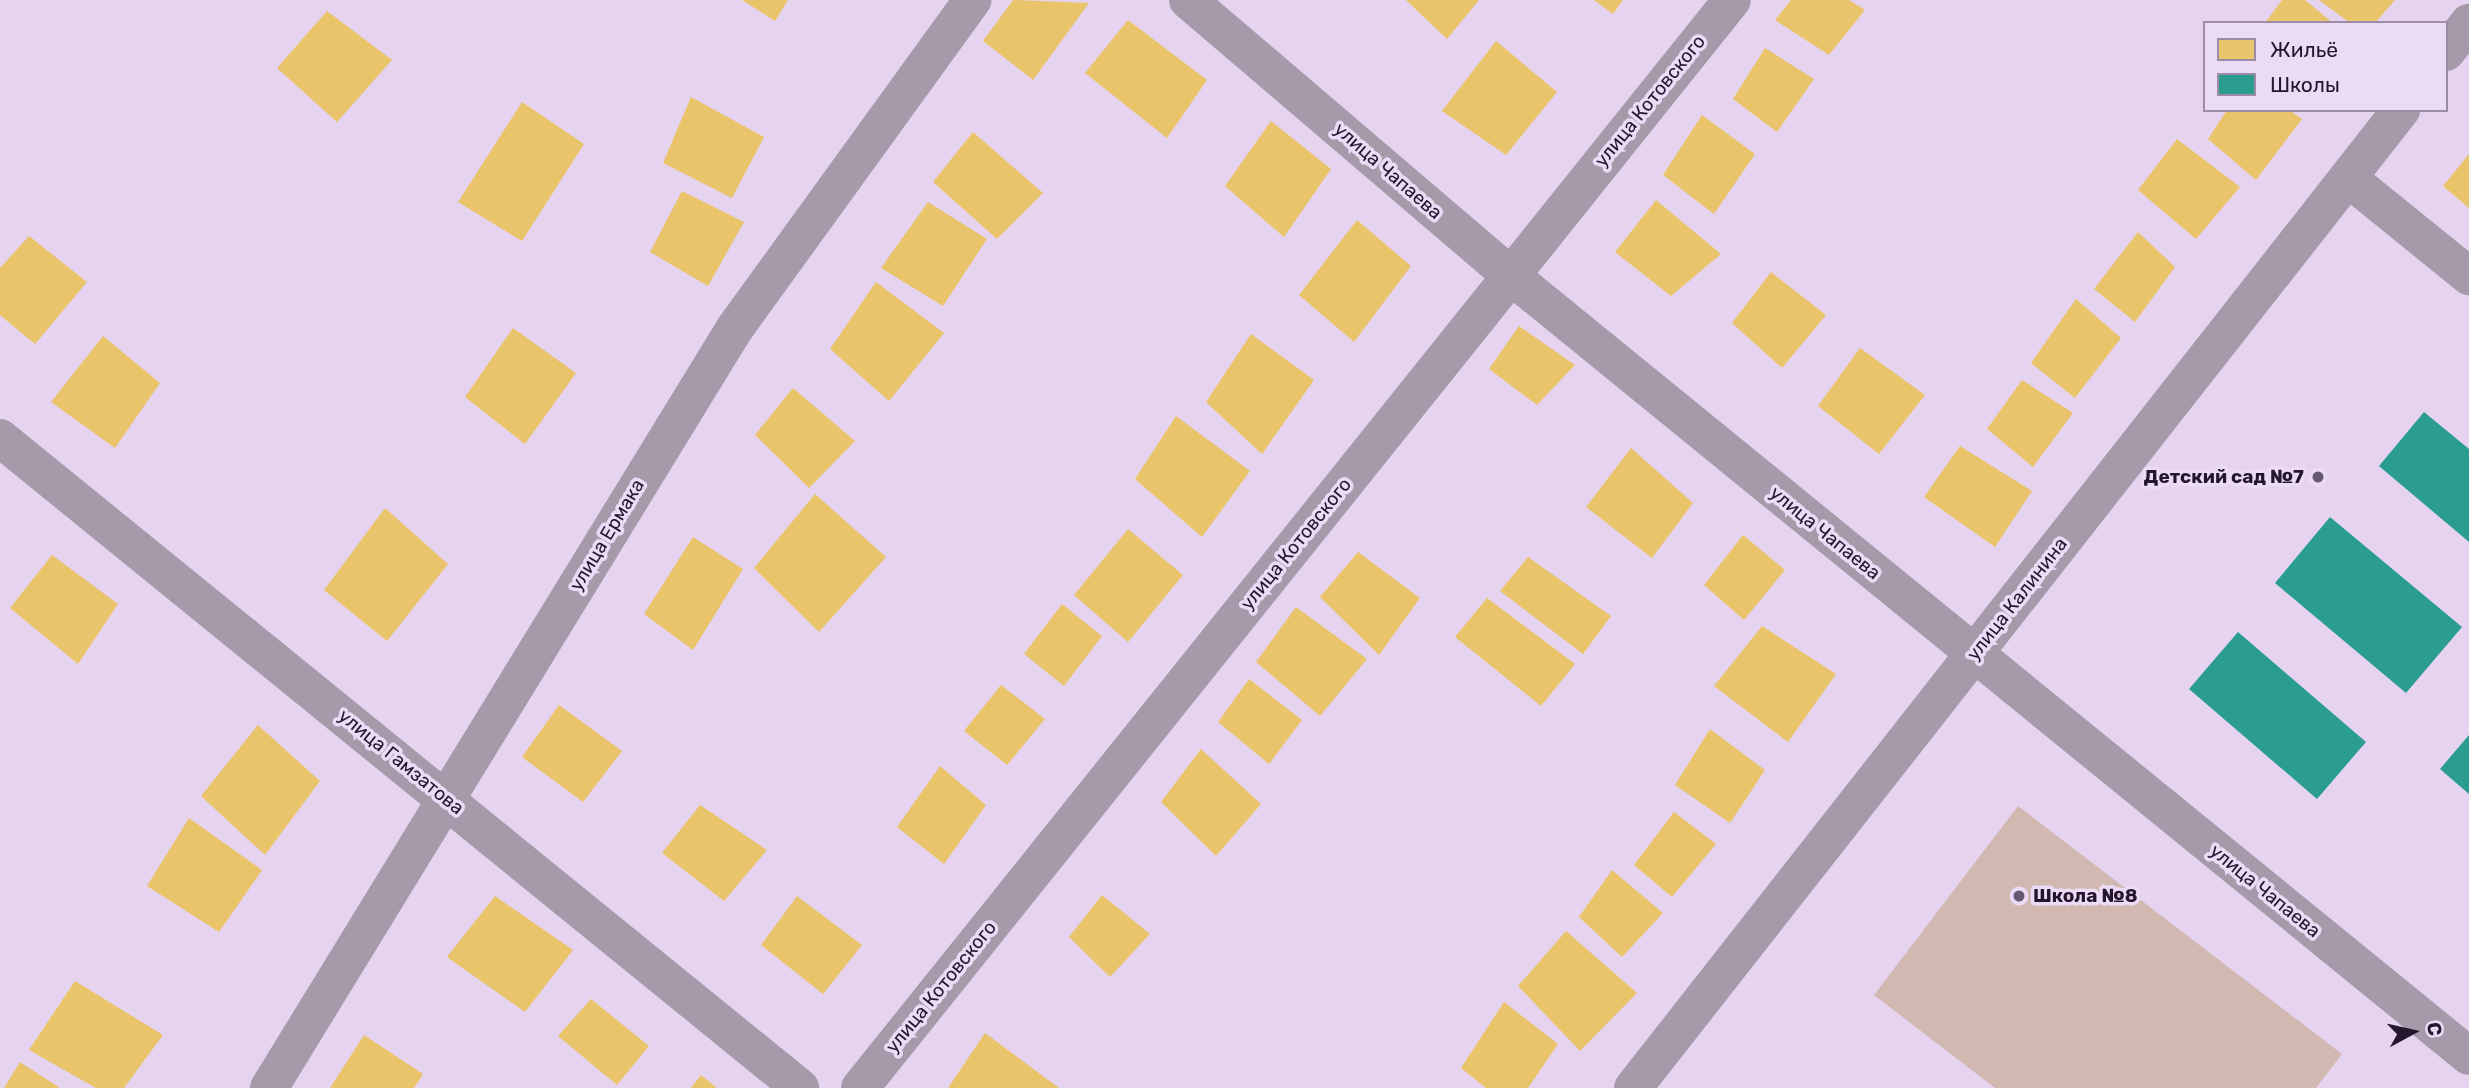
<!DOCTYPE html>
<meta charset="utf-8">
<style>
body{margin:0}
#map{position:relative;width:2469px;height:1088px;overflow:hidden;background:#e5d3f0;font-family:Rubik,sans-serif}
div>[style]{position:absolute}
.green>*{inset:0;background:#d1b8b1}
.homes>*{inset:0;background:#e9c46a}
.schools>*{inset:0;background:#2a9d8f}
.minor>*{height:38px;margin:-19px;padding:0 19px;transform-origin:19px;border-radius:19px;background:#a49aa9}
.dots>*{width:19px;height:19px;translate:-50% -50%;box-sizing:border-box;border:4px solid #ecdbf6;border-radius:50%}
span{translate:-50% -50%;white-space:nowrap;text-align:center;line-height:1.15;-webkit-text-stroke:7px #ecdbf6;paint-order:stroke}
.street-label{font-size:19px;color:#25152d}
.poi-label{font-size:19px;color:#25152d;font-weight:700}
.right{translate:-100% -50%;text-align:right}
.left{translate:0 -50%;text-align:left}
.legend{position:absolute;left:2203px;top:21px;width:245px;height:91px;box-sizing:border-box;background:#ecdbf6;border:2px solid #9c8ca6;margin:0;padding:9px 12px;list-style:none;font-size:21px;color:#25152d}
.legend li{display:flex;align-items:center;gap:14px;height:35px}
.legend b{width:35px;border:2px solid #9c8ca6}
.north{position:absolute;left:2378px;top:997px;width:70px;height:70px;-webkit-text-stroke:5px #ecdbf6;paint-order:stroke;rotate:82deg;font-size:19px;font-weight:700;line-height:28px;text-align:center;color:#25152d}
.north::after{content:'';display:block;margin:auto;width:24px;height:32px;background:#25152d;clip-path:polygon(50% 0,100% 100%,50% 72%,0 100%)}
</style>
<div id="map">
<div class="green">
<i style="clip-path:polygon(2018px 806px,2342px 1054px,2316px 1088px,1995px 1088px,1874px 995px)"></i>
</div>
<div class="homes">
<i style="clip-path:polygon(742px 0,788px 0,775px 21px)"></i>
<i style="clip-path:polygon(1013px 0,1089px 3px,1033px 80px,983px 41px)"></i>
<i style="clip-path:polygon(1406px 0,1479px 0,1447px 39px)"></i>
<i style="clip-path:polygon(1594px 0,1623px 0,1613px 14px)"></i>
<i style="clip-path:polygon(1791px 0,1849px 0,1865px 10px,1829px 55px,1775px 20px)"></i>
<i style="clip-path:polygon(2282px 0,2305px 0,2333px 23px,2265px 23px)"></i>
<i style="clip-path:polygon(2319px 0,2395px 0,2375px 23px,2350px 23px)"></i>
<i style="clip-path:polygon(327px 11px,392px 60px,337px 122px,277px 68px)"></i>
<i style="clip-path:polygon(1128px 20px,1207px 80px,1167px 138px,1085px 73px)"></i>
<i style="clip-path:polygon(1496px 41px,1557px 92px,1506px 155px,1442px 111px)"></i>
<i style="clip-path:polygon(1765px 48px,1814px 79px,1777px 132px,1733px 99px)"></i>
<i style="clip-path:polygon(691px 97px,764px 137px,732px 198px,663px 163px)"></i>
<i style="clip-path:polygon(522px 102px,584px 144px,522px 241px,458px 202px)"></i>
<i style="clip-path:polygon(2227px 110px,2289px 110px,2302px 119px,2256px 180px,2208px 139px)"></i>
<i style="clip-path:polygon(1702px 115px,1755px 154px,1714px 214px,1663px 175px)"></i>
<i style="clip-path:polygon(1271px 121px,1331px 169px,1284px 237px,1225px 186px)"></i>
<i style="clip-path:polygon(973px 132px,1043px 193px,997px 239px,933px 182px)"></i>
<i style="clip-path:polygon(2177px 139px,2240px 187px,2196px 239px,2138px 190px)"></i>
<i style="clip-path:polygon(2469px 154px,2469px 208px,2443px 186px)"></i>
<i style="clip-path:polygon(682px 191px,744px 222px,708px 286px,650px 252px)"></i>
<i style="clip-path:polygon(1656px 200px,1721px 254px,1671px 296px,1615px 252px)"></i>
<i style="clip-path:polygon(928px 202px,987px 239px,943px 306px,881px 268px)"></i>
<i style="clip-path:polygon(1357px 220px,1411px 266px,1354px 342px,1299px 295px)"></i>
<i style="clip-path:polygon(2138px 232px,2175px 267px,2135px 322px,2094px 289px)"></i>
<i style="clip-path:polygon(29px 236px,87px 282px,35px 344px,0 315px,0 268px)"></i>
<i style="clip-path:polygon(1771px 272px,1826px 315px,1782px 368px,1732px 323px)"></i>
<i style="clip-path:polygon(876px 282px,944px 333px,889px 401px,830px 349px)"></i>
<i style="clip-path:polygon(2076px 299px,2121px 338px,2075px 398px,2031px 363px)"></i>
<i style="clip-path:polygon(1519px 326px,1575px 365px,1537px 405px,1489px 369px)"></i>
<i style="clip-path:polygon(513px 328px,576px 373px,525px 444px,465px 397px)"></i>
<i style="clip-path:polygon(1251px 334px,1314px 380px,1262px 454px,1206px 402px)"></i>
<i style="clip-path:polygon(103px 336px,160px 383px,115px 448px,51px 402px)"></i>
<i style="clip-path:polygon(1860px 348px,1925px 395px,1879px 454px,1818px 406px)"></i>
<i style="clip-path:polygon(2022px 380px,2073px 413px,2033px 467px,1987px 429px)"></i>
<i style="clip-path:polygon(793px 388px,855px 441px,809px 488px,755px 435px)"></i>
<i style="clip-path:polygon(1176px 416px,1250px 471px,1202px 537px,1135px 479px)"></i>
<i style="clip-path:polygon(1960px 446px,2032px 491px,1995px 547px,1924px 497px)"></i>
<i style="clip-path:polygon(1631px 448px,1693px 503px,1652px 558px,1586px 507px)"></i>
<i style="clip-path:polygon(815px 494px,886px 557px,819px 632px,754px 568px)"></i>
<i style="clip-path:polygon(385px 508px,448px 564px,387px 641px,324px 590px)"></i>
<i style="clip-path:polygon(1128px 529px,1183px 575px,1128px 642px,1074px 595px)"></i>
<i style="clip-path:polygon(1743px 535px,1785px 570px,1744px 620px,1704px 585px)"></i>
<i style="clip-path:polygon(693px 537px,743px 569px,693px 650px,644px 614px)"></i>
<i style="clip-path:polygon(1358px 552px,1420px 598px,1379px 655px,1320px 597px)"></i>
<i style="clip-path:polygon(52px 555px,118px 604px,78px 664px,10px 608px)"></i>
<i style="clip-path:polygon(1528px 557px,1611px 616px,1583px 654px,1500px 591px)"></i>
<i style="clip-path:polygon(1487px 598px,1575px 664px,1541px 706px,1455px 637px)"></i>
<i style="clip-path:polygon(1062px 604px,1102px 636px,1064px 686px,1024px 654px)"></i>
<i style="clip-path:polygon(1296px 607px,1367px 659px,1320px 716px,1256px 662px)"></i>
<i style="clip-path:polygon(1762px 626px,1836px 674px,1788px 742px,1714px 686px)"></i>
<i style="clip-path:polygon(1249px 679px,1302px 720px,1269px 764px,1218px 722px)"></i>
<i style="clip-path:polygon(1001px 685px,1045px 719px,1007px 765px,964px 731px)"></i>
<i style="clip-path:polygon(559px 705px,622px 751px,583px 802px,522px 757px)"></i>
<i style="clip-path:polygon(258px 725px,320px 781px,265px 855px,201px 796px)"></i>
<i style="clip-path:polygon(1710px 729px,1765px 770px,1730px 823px,1675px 785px)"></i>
<i style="clip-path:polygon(1201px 749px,1261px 804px,1216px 856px,1161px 802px)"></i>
<i style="clip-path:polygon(940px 766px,986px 805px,944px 864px,897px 827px)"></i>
<i style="clip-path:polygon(700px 805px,767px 850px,724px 901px,662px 853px)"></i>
<i style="clip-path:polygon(1674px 812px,1716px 844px,1672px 897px,1634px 865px)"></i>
<i style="clip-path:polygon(189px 818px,262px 870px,219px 932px,147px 886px)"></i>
<i style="clip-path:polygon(1612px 870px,1663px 913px,1622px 957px,1579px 917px)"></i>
<i style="clip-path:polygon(1102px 895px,1150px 934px,1110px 977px,1069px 937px)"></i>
<i style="clip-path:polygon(495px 896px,573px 950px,525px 1012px,447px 957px)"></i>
<i style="clip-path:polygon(797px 896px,862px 945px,823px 994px,761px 945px)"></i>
<i style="clip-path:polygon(1566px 931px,1637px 993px,1580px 1051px,1518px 986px)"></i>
<i style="clip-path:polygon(75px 981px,163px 1035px,124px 1088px,96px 1088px,29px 1050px)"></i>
<i style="clip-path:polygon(591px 999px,649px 1046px,617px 1085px,558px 1036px)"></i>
<i style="clip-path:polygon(1504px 1002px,1558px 1044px,1528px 1088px,1486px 1088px,1461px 1068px)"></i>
<i style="clip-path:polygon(985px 1033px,1059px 1088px,948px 1088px)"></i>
<i style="clip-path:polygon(364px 1035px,423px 1074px,414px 1088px,330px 1088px)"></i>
<i style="clip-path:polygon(20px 1062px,60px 1088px,4px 1088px)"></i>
<i style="clip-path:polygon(701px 1075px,717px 1088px,691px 1088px)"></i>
</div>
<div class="schools">
<i style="clip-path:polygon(2424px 412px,2469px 449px,2469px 542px,2379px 466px)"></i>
<i style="clip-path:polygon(2330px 517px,2462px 627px,2406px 693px,2275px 583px)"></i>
<i style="clip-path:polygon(2238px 632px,2366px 742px,2317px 799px,2189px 689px)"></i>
<i style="clip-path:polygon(2469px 735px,2469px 794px,2440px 769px)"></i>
</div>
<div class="minor">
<i style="left:1188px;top:0;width:425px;rotate:40.5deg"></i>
<i style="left:1511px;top:276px;width:1235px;rotate:39.15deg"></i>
<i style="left:2446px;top:52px;width:37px;rotate:-52deg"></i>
<i style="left:2348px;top:178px;width:156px;rotate:39deg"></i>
<i style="left:0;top:438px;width:1031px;rotate:39.09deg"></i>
<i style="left:269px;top:1088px;width:891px;rotate:-58.49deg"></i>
<i style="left:735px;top:328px;width:405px;rotate:-54.1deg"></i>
<i style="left:860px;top:1088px;width:1394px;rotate:-51.29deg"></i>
<i style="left:1633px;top:1088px;width:1244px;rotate:-51.86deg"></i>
</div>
<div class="dots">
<i style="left:2318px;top:477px;background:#685871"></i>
<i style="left:2019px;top:896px;background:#685871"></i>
</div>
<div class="street-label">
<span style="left:1650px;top:101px;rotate:-51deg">улица Котовского</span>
<span style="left:1388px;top:171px;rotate:41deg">улица Чапаева</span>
<span style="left:1825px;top:533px;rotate:39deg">улица Чапаева</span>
<span style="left:607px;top:535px;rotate:-59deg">улица Ермака</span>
<span style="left:1296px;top:544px;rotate:-51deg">улица Котовского</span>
<span style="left:2017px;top:599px;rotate:-52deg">улица Калинина</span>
<span style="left:401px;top:762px;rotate:39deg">улица Гамзатова</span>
<span style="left:2265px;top:891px;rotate:39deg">улица Чапаева</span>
<span style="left:941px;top:987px;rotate:-51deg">улица Котовского</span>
</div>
<div class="poi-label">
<span class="right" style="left:2304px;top:477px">Детский сад №7</span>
<span class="left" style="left:2033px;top:896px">Школа №8</span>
</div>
<ul class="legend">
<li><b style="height:19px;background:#e9c46a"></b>Жильё</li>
<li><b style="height:19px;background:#2a9d8f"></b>Школы</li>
</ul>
<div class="north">С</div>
</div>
